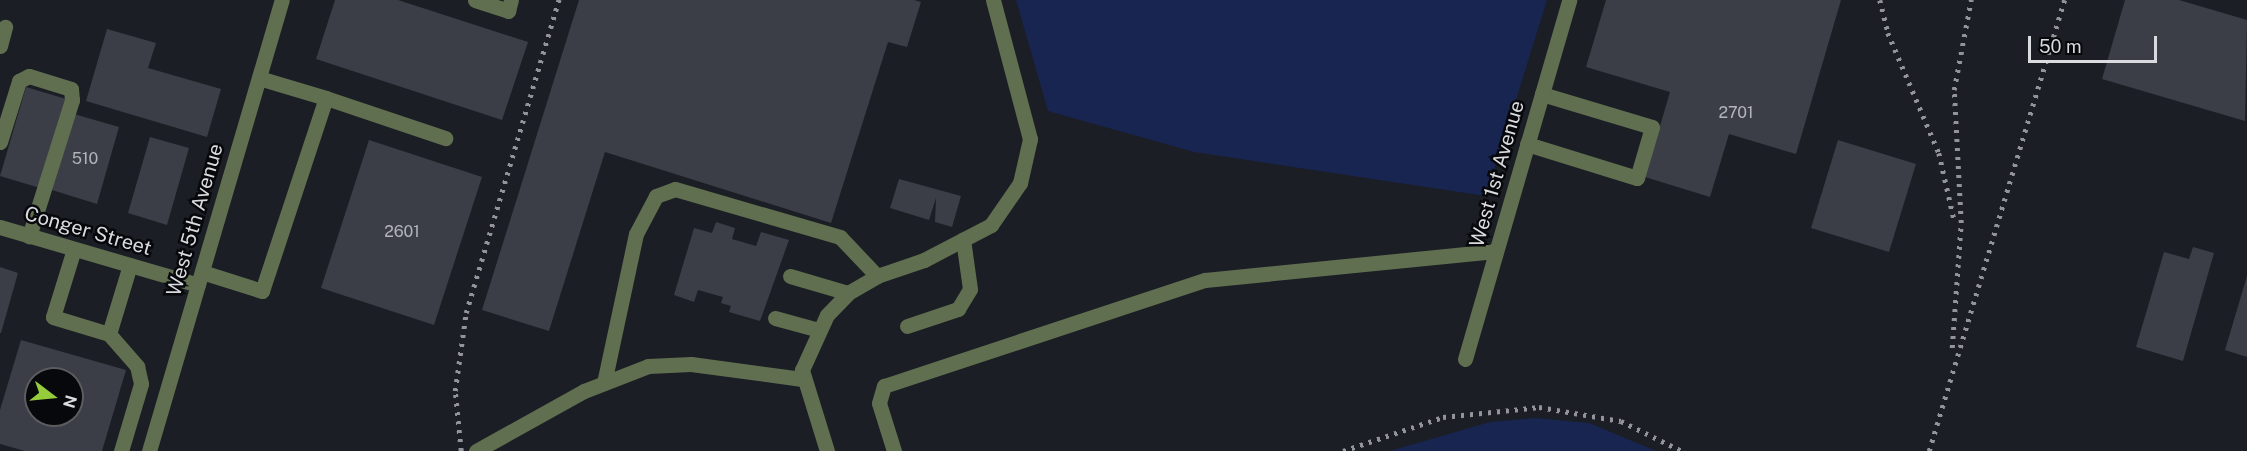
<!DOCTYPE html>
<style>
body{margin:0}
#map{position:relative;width:2247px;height:451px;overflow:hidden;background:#1b1e24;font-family:"Public Sans",sans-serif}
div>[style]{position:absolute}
.green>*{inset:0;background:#192551}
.building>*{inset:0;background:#3b3e46}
.minor>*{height:15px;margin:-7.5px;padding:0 7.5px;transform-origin:7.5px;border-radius:7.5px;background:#606f4f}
.rail>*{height:4.5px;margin-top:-2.25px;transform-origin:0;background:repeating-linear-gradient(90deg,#929499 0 3px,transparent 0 9px)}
span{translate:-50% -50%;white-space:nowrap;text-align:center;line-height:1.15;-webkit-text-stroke:5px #07080b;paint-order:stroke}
.number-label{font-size:16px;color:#b2b4b9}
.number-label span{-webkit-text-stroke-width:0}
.street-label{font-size:20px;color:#d9dbdf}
.north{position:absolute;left:24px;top:367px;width:60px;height:60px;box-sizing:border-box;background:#07080b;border:2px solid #5b5c60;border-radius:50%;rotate:106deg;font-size:16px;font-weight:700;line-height:24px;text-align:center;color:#d9dbdf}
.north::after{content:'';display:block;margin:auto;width:21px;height:27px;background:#94cc3c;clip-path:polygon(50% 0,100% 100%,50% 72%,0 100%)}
.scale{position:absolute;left:2028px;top:36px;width:129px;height:27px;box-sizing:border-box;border:3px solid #d9dbdf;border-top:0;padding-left:8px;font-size:18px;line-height:21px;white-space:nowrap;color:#d9dbdf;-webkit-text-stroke:4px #07080b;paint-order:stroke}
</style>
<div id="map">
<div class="green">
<i style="clip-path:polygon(1016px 0,1547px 0,1486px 196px,1194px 152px,1048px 111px)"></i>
<i style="clip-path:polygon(1536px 418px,1589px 423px,1656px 451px,1390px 451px,1490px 422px)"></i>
</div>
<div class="building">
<i style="clip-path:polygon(335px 0,398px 0,528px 42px,502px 120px,316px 59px)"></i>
<i style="clip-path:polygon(579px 0,914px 0,921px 2px,907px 47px,888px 42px,831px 223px,605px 152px,549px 331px,482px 310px)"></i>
<i style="clip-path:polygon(1606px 0,1841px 0,1796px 154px,1729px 134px,1710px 197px,1645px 177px,1670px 92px,1586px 67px)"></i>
<i style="clip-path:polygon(2125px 0,2179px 0,2247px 20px,2245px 121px,2102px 79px)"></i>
<i style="clip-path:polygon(107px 29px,156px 43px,148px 68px,221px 89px,207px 137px,86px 101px)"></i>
<i style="clip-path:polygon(26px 87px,66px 99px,40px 188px,0 176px)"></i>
<i style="clip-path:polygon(74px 114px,119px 127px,97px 204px,52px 190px)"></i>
<i style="clip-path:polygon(150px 137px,189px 148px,167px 225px,128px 213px)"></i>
<i style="clip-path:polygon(369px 140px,482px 177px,434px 325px,321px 288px)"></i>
<i style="clip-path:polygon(1838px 140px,1916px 164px,1889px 252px,1811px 228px)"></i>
<i style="clip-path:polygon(899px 179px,961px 196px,952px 227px,935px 222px,936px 198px,929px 220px,890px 208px)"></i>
<i style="clip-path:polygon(716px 222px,735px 228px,732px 239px,756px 246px,761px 232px,789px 240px,760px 321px,729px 312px,731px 306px,721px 303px,723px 297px,698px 290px,694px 302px,674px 295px,694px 228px,712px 233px)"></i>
<i style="clip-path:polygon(2193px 247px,2214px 253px,2183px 361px,2136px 347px,2164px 252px,2189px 259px)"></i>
<i style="clip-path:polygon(0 267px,18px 273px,1px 333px,0 333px)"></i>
<i style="clip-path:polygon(2247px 276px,2247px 357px,2225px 350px)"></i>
<i style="clip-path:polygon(evenodd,21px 340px,126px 370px,102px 451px,25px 451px,0 444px,0 410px,21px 340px,36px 379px,72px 379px,72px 415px,36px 415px,36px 379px)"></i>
</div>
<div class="minor">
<i style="left:475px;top:0;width:35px;rotate:18deg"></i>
<i style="left:508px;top:11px;width:11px;rotate:-75deg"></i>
<i style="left:0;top:46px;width:20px;rotate:-75deg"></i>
<i style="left:326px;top:98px;width:126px;rotate:18.6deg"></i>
<i style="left:0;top:142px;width:64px;rotate:-72.7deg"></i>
<i style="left:19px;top:81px;width:11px;rotate:-27deg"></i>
<i style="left:29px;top:76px;width:44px;rotate:17.2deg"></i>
<i style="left:71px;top:89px;width:11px;rotate:85deg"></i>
<i style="left:72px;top:100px;width:143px;rotate:107.5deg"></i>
<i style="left:1527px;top:144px;width:115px;rotate:17.2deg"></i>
<i style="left:1637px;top:178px;width:53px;rotate:-73.6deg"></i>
<i style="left:1652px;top:127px;width:115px;rotate:-163.3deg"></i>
<i style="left:0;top:227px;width:206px;rotate:16.3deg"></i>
<i style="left:74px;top:249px;width:71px;rotate:107.2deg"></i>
<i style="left:53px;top:317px;width:59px;rotate:16.9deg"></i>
<i style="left:109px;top:334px;width:72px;rotate:-73.1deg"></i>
<i style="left:202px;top:272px;width:63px;rotate:17.6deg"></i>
<i style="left:262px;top:291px;width:203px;rotate:-71.7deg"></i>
<i style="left:326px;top:98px;width:70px;rotate:-163.4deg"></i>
<i style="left:790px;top:276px;width:60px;rotate:16.3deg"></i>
<i style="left:775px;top:318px;width:46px;rotate:15.3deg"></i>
<i style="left:907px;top:326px;width:54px;rotate:-18.4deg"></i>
<i style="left:958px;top:309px;width:23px;rotate:-59deg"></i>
<i style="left:970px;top:289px;width:50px;rotate:-98deg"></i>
<i style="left:109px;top:334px;width:43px;rotate:48.8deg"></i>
<i style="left:137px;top:366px;width:18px;rotate:77deg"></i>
<i style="left:141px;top:384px;width:70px;rotate:106.6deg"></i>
<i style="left:1465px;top:359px;width:374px;rotate:-73.8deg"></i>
<i style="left:604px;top:383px;width:152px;rotate:-77.9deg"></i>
<i style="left:636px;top:234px;width:43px;rotate:-62.2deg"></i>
<i style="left:656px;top:196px;width:20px;rotate:-20deg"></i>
<i style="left:675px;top:189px;width:172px;rotate:16.2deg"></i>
<i style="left:840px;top:237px;width:54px;rotate:46.5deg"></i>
<i style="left:149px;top:451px;width:470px;rotate:-73.6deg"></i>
<i style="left:476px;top:451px;width:124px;rotate:-29.1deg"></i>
<i style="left:584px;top:391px;width:69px;rotate:-21.3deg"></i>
<i style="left:648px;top:366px;width:43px;rotate:-2.7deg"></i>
<i style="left:691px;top:364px;width:112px;rotate:7.7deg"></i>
<i style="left:827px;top:451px;width:85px;rotate:-107.2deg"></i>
<i style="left:802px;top:370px;width:60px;rotate:-65.6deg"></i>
<i style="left:827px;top:315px;width:30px;rotate:-46deg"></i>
<i style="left:848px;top:293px;width:34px;rotate:-30deg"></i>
<i style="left:877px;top:276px;width:50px;rotate:-18.8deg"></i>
<i style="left:924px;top:260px;width:76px;rotate:-27.6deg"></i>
<i style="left:991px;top:225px;width:51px;rotate:-55.4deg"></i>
<i style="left:1020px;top:183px;width:45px;rotate:-77.2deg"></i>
<i style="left:1030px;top:139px;width:144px;rotate:-104.9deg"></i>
<i style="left:894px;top:451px;width:50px;rotate:-107.4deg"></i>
<i style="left:879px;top:403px;width:18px;rotate:-74deg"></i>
<i style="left:884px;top:386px;width:338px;rotate:-18.3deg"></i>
<i style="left:1205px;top:280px;width:292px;rotate:-5.7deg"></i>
</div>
<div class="rail">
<i style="left:1880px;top:0;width:34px;rotate:76deg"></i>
<i style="left:1888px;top:33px;width:130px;rotate:67deg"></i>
<i style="left:1939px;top:153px;width:68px;rotate:77.2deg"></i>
<i style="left:1952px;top:348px;width:125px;rotate:-85.9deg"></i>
<i style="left:1961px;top:223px;width:133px;rotate:-93deg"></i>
<i style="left:1954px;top:90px;width:92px;rotate:-79.3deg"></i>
<i style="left:461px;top:451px;width:60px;rotate:-95.7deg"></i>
<i style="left:455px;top:391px;width:79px;rotate:-82deg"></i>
<i style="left:466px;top:313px;width:327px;rotate:-73.5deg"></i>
<i style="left:1343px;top:451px;width:106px;rotate:-18.8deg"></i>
<i style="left:1443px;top:417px;width:97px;rotate:-5.9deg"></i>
<i style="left:1539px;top:407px;width:83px;rotate:9.7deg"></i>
<i style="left:1621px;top:421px;width:68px;rotate:26.2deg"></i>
<i style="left:1929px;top:451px;width:471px;rotate:-73.3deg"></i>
</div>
<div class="number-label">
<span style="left:1736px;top:113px">2701</span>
<span style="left:85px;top:159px">510</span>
<span style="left:402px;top:232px">2601</span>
</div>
<div class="street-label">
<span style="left:1497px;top:174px;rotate:-74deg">West 1st Avenue</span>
<span style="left:195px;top:220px;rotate:-74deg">West 5th Avenue</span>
<span style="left:88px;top:231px;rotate:16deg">Conger Street</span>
</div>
<div class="north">N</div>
<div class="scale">50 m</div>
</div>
